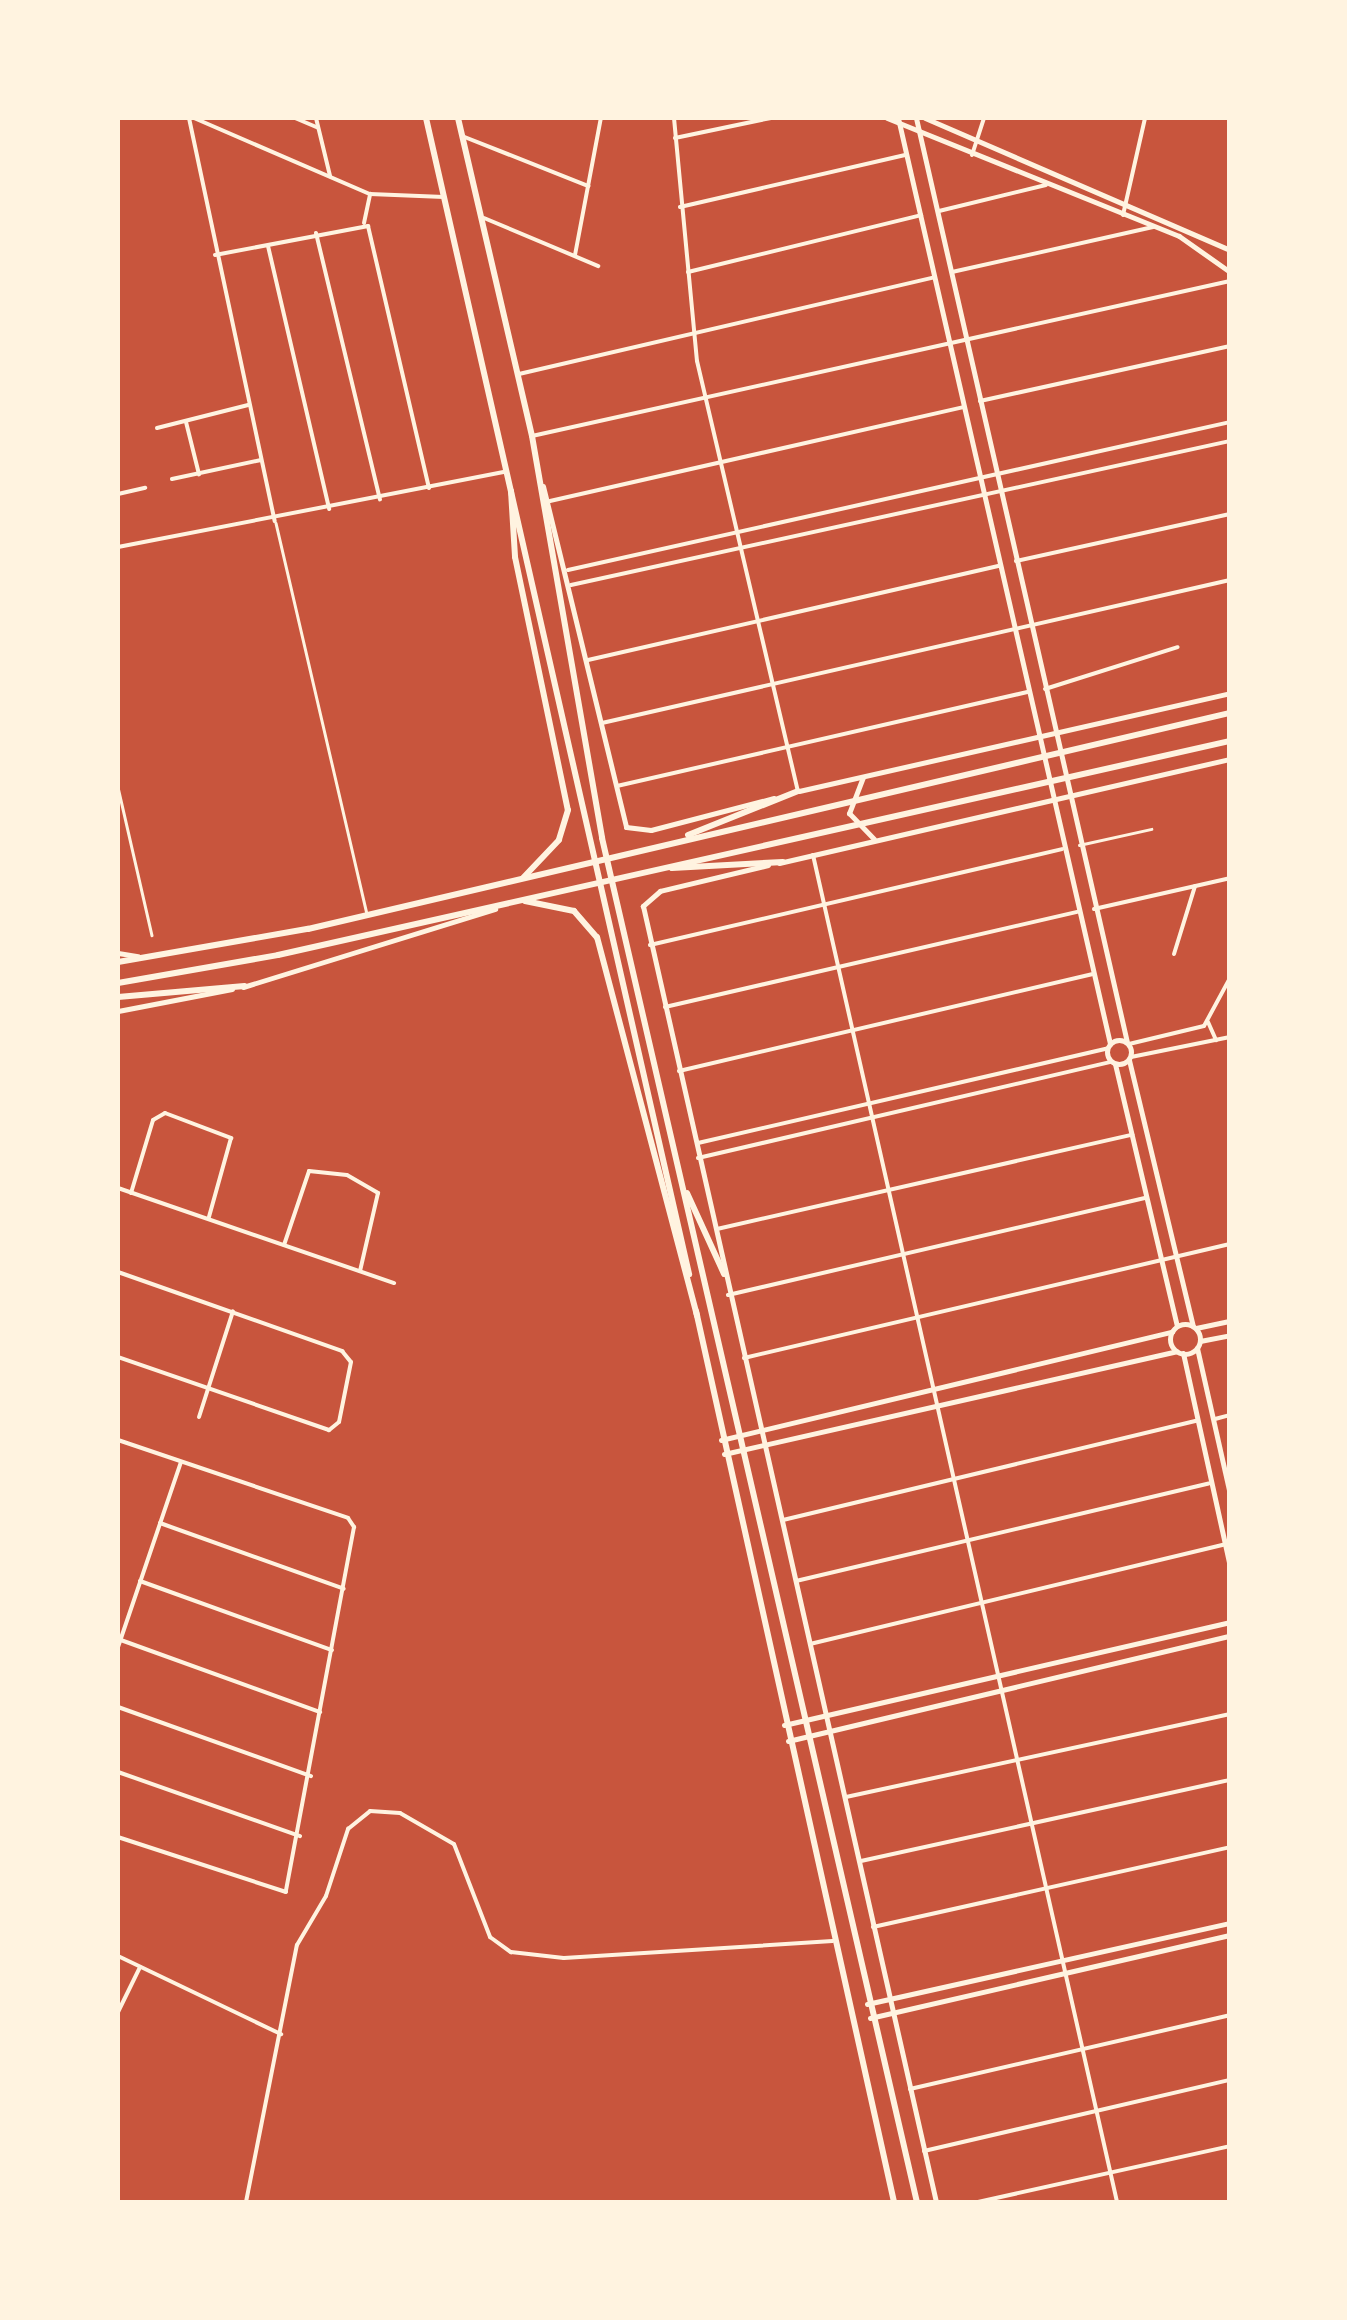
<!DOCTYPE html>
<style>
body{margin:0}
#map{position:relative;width:1347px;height:2320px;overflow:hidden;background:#c8553d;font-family:Karla,sans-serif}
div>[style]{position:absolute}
.service>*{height:2.5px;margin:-1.25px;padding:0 1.25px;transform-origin:1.25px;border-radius:1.25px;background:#fff3e0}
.minor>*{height:4px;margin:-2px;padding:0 2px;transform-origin:2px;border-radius:2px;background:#fff3e0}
.tertiary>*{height:5px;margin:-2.5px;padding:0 2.5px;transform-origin:2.5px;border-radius:2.5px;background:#fff3e0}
.tertiary>.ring{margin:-2.5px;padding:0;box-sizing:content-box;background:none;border:5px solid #fff3e0;border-radius:50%}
.secondary>*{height:6px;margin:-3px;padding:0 3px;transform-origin:3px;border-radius:3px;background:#fff3e0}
.primary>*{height:6px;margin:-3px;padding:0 3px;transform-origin:3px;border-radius:3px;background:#fff3e0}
span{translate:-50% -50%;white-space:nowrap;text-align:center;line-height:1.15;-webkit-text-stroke:10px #fff3e0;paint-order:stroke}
.frame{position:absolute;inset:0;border:120px solid #fff3e0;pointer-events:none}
</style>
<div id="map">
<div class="service">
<i style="left:276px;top:523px;width:401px;rotate:76.9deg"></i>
<i style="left:118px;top:787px;width:152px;rotate:77.1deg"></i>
<i style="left:1079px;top:845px;width:74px;rotate:-12.5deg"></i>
</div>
<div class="minor">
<i style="left:189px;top:118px;width:412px;rotate:78deg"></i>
<i style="left:194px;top:118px;width:192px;rotate:23.4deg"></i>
<i style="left:370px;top:194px;width:74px;rotate:2.3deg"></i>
<i style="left:295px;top:118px;width:25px;rotate:23deg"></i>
<i style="left:316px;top:118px;width:60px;rotate:76.4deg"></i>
<i style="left:674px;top:118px;width:244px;rotate:84.6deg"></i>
<i style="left:697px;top:361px;width:441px;rotate:76.8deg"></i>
<i style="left:462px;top:136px;width:136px;rotate:21.6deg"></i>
<i style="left:675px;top:138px;width:98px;rotate:-11.8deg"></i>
<i style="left:972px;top:155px;width:39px;rotate:-72deg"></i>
<i style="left:680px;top:207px;width:231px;rotate:-13deg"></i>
<i style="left:939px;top:211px;width:110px;rotate:-13.7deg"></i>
<i style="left:1123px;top:215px;width:99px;rotate:-77.2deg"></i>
<i style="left:484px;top:218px;width:124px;rotate:22.8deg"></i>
<i style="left:364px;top:223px;width:30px;rotate:-78deg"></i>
<i style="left:316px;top:233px;width:274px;rotate:76.5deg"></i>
<i style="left:268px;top:246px;width:270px;rotate:76.9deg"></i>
<i style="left:215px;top:255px;width:156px;rotate:-10.7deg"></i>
<i style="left:368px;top:226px;width:269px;rotate:76.9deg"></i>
<i style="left:575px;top:255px;width:139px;rotate:-79.3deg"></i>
<i style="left:688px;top:272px;width:240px;rotate:-13.7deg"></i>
<i style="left:952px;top:272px;width:206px;rotate:-12.6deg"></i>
<i style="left:519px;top:374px;width:425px;rotate:-13.1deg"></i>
<i style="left:980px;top:401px;width:256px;rotate:-12.4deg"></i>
<i style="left:186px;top:422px;width:54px;rotate:76deg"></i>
<i style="left:157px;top:428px;width:94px;rotate:-14.2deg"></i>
<i style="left:532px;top:436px;width:715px;rotate:-12.52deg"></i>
<i style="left:172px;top:479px;width:91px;rotate:-12.1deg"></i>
<i style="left:118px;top:494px;width:28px;rotate:-13deg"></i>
<i style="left:550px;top:501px;width:425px;rotate:-12.8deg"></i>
<i style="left:118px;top:547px;width:394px;rotate:-11deg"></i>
<i style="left:1016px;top:561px;width:219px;rotate:-12.4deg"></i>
<i style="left:568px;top:570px;width:678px;rotate:-12.6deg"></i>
<i style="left:571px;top:585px;width:675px;rotate:-12.33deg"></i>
<i style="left:588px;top:660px;width:423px;rotate:-12.9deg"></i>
<i style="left:1045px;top:689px;width:139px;rotate:-17.5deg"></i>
<i style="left:602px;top:723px;width:644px;rotate:-12.83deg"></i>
<i style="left:617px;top:786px;width:421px;rotate:-12.9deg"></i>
<i style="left:813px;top:855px;width:1381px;rotate:77.28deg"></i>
<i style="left:1094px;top:909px;width:139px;rotate:-12.8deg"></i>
<i style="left:650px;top:945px;width:423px;rotate:-13.1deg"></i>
<i style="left:1174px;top:954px;width:71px;rotate:-72.8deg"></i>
<i style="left:665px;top:1007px;width:423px;rotate:-13deg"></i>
<i style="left:1208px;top:1022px;width:20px;rotate:66deg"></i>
<i style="left:1129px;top:1044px;width:77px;rotate:-13.5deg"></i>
<i style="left:1204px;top:1026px;width:55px;rotate:-61.6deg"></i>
<i style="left:1131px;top:1057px;width:101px;rotate:-11.4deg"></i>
<i style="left:679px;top:1071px;width:424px;rotate:-13.2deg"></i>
<i style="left:698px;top:1143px;width:421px;rotate:-13deg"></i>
<i style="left:698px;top:1158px;width:425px;rotate:-13.1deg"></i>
<i style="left:118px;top:1188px;width:292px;rotate:19deg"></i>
<i style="left:131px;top:1193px;width:76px;rotate:-73.2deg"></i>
<i style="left:153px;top:1120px;width:14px;rotate:-30deg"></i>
<i style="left:165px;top:1113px;width:71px;rotate:20.7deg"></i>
<i style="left:231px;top:1138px;width:82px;rotate:105.6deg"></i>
<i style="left:717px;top:1229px;width:426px;rotate:-12.8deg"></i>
<i style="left:284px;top:1245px;width:78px;rotate:-71.3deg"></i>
<i style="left:309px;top:1171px;width:38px;rotate:6deg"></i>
<i style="left:347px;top:1175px;width:36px;rotate:30deg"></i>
<i style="left:378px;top:1193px;width:80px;rotate:103deg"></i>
<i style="left:118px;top:1272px;width:238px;rotate:19.4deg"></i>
<i style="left:342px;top:1351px;width:14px;rotate:51deg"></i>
<i style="left:351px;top:1362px;width:61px;rotate:101.3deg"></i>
<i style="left:339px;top:1422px;width:13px;rotate:141deg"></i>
<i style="left:329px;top:1430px;width:223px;rotate:-160.9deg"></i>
<i style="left:728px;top:1295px;width:429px;rotate:-13.1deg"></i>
<i style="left:744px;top:1358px;width:499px;rotate:-13.2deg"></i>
<i style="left:199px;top:1417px;width:111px;rotate:-72.2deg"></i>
<i style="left:1215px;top:1419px;width:16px;rotate:-15deg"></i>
<i style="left:118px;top:1440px;width:243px;rotate:18.7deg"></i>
<i style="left:348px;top:1518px;width:11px;rotate:56deg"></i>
<i style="left:354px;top:1527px;width:371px;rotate:100.6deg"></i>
<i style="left:286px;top:1892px;width:177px;rotate:-161.9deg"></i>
<i style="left:783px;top:1520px;width:425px;rotate:-13.5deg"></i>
<i style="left:160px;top:1523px;width:195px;rotate:19.7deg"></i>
<i style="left:140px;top:1581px;width:204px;rotate:19.8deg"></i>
<i style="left:796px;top:1581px;width:424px;rotate:-13.3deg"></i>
<i style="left:118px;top:1639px;width:215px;rotate:19.9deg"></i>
<i style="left:810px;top:1644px;width:425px;rotate:-13.5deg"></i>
<i style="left:118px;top:1647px;width:195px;rotate:-71.2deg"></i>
<i style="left:118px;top:1707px;width:205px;rotate:19.7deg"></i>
<i style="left:118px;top:1772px;width:193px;rotate:19.4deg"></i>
<i style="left:846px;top:1797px;width:393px;rotate:-12.2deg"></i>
<i style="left:861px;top:1861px;width:378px;rotate:-12.4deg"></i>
<i style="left:873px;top:1927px;width:366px;rotate:-12.6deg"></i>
<i style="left:118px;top:1956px;width:181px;rotate:25.6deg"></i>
<i style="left:118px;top:2012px;width:50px;rotate:-63.9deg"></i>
<i style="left:910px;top:2089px;width:328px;rotate:-13deg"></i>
<i style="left:924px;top:2151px;width:314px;rotate:-13.1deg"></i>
<i style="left:246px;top:2202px;width:262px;rotate:-78.8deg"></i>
<i style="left:297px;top:1945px;width:57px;rotate:-59.4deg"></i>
<i style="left:326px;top:1896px;width:71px;rotate:-71.8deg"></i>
<i style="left:348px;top:1829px;width:28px;rotate:-39deg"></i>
<i style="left:370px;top:1811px;width:30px;rotate:4deg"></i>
<i style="left:400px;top:1813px;width:62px;rotate:29.9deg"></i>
<i style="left:454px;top:1844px;width:100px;rotate:68.8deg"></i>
<i style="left:490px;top:1937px;width:26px;rotate:36deg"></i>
<i style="left:511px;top:1952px;width:53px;rotate:6.5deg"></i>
<i style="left:564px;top:1958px;width:269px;rotate:-3.6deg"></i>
<i style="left:978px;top:2202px;width:258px;rotate:-12.5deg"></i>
</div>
<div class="tertiary">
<i style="left:887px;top:118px;width:315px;rotate:22deg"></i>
<i style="left:1179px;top:236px;width:62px;rotate:35.2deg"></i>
<i style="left:898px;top:118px;width:950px;rotate:77.1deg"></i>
<i style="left:916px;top:118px;width:948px;rotate:77.14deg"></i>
<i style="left:925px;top:118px;width:332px;rotate:23.4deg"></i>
<i style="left:543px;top:486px;width:351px;rotate:76.3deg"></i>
<i style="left:626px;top:827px;width:25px;rotate:7deg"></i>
<i style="left:651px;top:830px;width:127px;rotate:-14.6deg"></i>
<i style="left:863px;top:777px;width:39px;rotate:111deg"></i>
<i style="left:849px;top:813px;width:36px;rotate:46deg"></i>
<i style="left:799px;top:791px;width:442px;rotate:-12.8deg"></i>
<i style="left:779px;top:863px;width:463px;rotate:-13deg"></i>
<i style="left:768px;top:865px;width:111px;rotate:166.5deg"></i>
<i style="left:660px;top:891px;width:23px;rotate:139deg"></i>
<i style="left:643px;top:906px;width:1329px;rotate:77.26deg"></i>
<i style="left:118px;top:953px;width:20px;rotate:9deg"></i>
<i style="left:243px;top:987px;width:264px;rotate:-17.2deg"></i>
<i style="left:118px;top:1011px;width:116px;rotate:-10.9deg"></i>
<i class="ring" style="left:1107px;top:1040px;width:19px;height:19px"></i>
<i style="left:1129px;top:1060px;width:274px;rotate:76.5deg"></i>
<i style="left:1115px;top:1064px;width:269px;rotate:76.7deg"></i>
<i class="ring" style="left:1170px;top:1324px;width:25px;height:25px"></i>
<i style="left:1196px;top:1328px;width:35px;rotate:-12deg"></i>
<i style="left:1200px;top:1341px;width:31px;rotate:-11deg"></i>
<i style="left:1197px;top:1348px;width:151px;rotate:77.3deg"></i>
<i style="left:1183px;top:1353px;width:219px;rotate:77.6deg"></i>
<i style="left:721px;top:1440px;width:464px;rotate:-13.5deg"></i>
<i style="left:724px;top:1454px;width:464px;rotate:-12.8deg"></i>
<i style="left:784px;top:1725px;width:458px;rotate:-13deg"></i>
<i style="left:788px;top:1741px;width:454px;rotate:-13.4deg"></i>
<i style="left:867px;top:2004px;width:372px;rotate:-12.6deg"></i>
<i style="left:870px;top:2018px;width:369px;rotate:-13deg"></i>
</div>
<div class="secondary">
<i style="left:426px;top:118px;width:1186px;rotate:77.18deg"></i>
<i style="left:458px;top:118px;width:326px;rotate:76.9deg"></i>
<i style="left:532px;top:436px;width:408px;rotate:80.1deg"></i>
<i style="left:602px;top:838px;width:1400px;rotate:77deg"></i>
<i style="left:687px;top:1193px;width:89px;rotate:65.4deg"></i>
<i style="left:696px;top:1311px;width:913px;rotate:77.47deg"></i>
</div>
<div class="primary">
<i style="left:511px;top:491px;width:66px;rotate:86.5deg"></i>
<i style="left:515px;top:557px;width:258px;rotate:78.2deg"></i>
<i style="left:568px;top:810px;width:31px;rotate:107deg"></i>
<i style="left:559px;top:840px;width:52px;rotate:133.5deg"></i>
<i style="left:688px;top:835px;width:118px;rotate:-21.8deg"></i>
<i style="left:672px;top:868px;width:111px;rotate:-3.1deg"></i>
<i style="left:525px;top:901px;width:50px;rotate:11.5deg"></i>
<i style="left:574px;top:911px;width:35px;rotate:49deg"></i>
<i style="left:597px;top:937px;width:392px;rotate:75.2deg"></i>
<i style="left:118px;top:962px;width:193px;rotate:-9.9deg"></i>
<i style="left:308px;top:929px;width:947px;rotate:-13.19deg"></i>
<i style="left:118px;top:983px;width:162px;rotate:-9.9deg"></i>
<i style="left:278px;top:955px;width:976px;rotate:-12.67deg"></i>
<i style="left:118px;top:997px;width:127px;rotate:-5deg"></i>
</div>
<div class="frame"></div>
</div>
